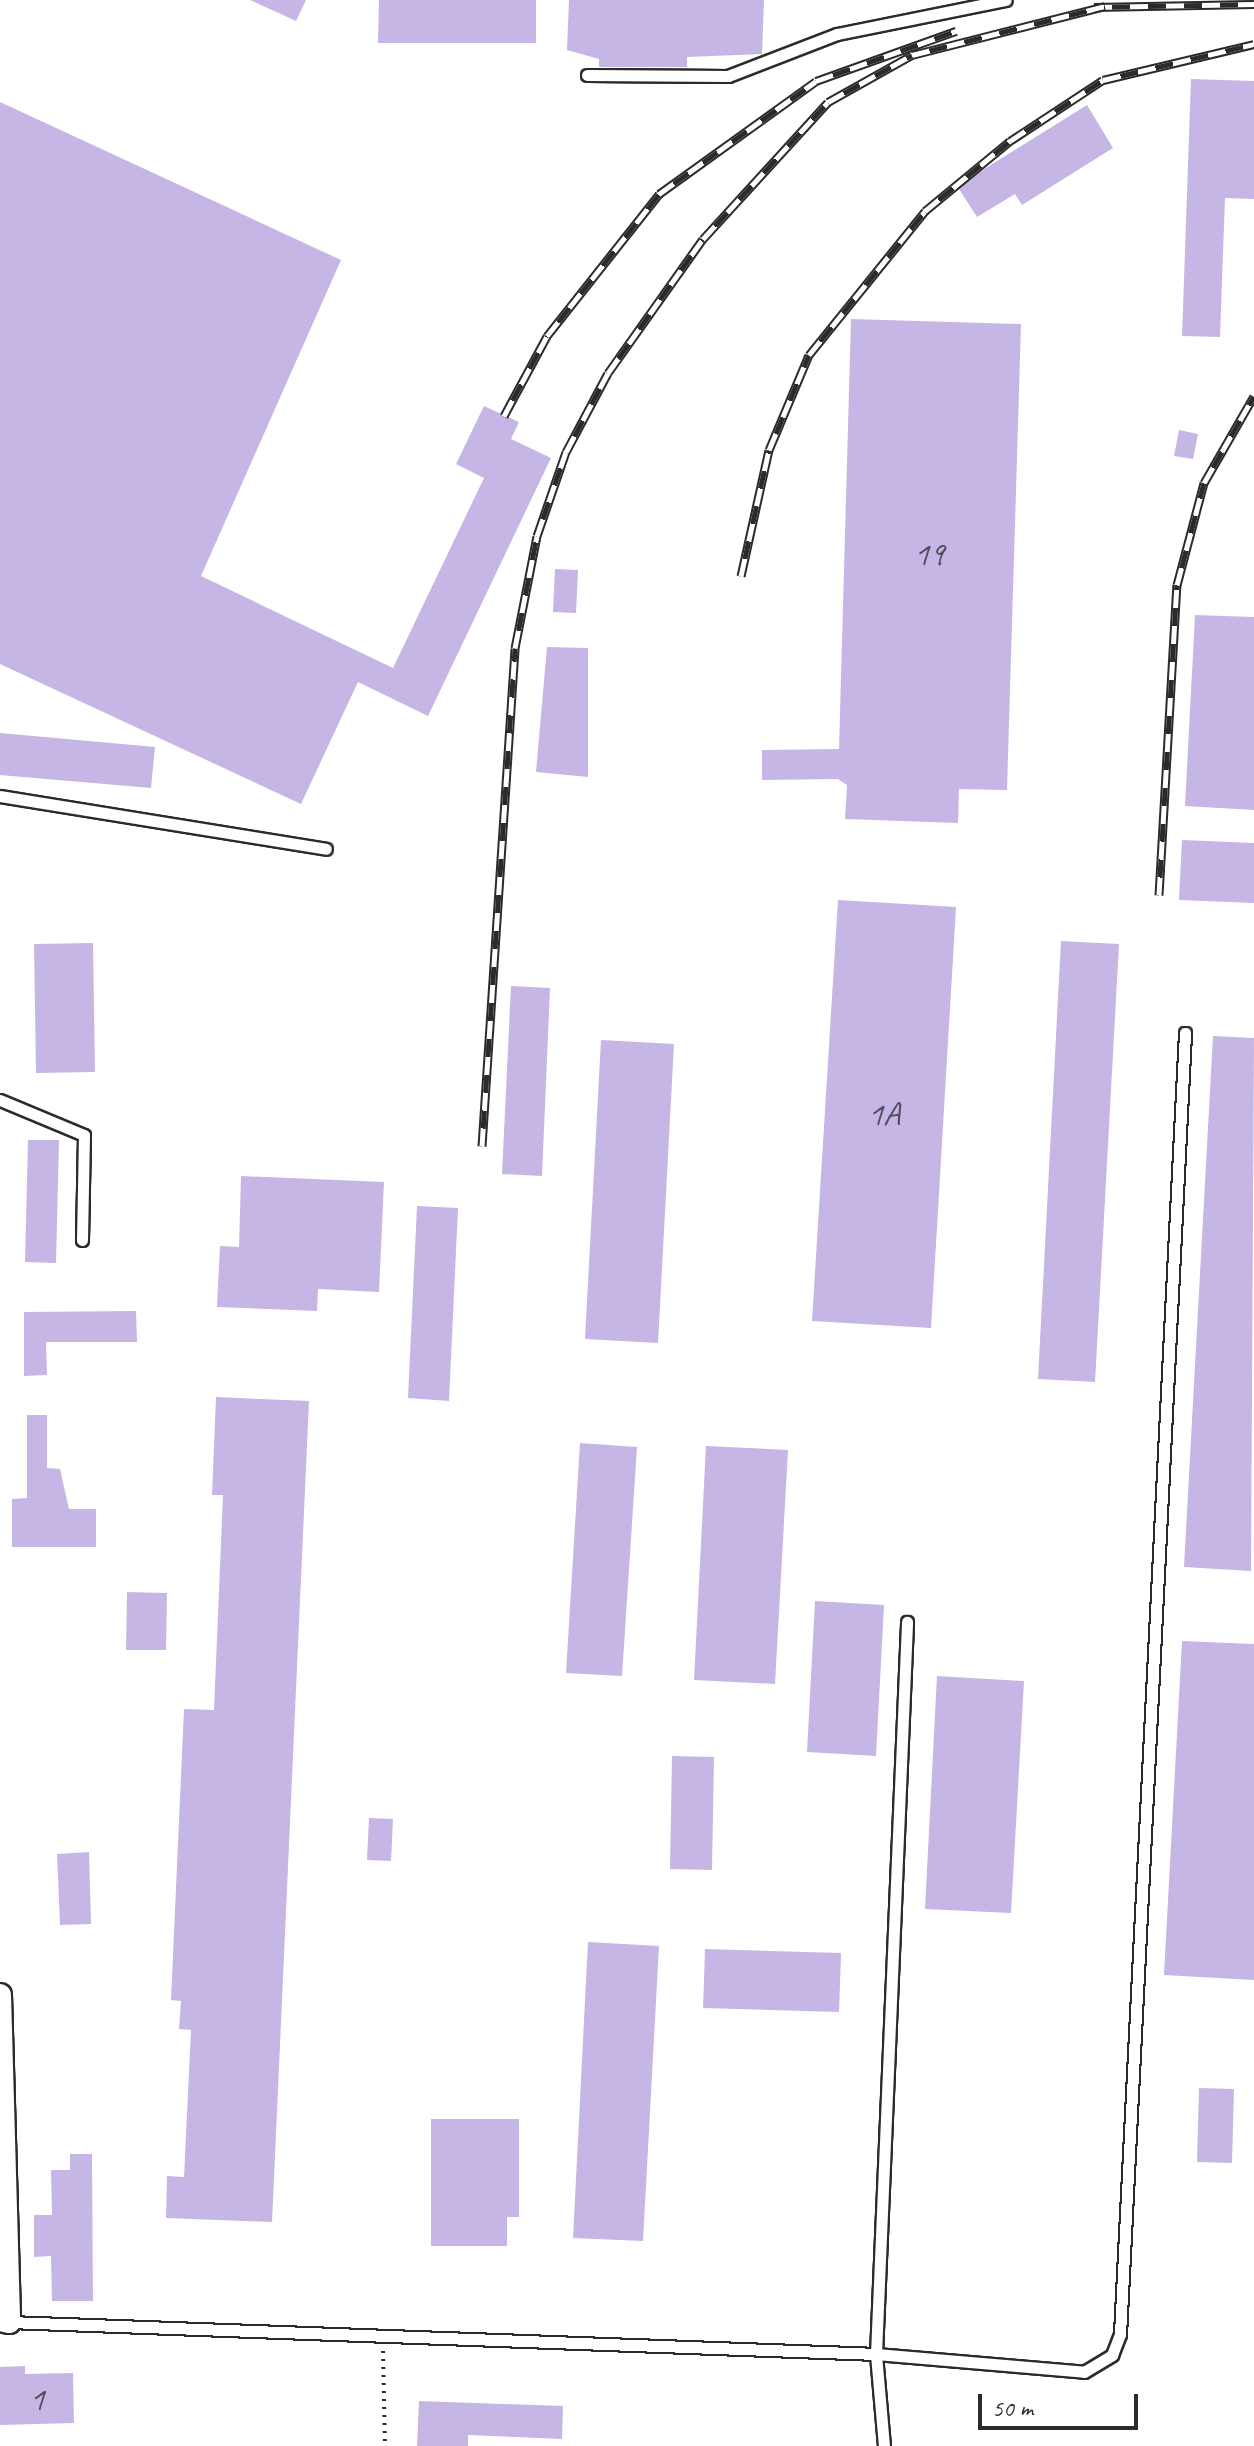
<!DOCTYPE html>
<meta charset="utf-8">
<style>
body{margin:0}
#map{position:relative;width:1254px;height:2446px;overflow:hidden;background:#fff;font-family:Caveat,sans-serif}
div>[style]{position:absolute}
.building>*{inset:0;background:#c6b6e6}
.path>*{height:4px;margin-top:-2px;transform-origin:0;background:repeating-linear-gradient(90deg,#2b2b2b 0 2px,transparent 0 8px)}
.roads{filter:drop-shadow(2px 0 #2b2b2b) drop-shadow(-2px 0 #2b2b2b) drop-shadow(0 2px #2b2b2b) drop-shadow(0 -2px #2b2b2b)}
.service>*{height:11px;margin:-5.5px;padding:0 5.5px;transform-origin:5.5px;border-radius:5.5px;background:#fff}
.minor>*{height:22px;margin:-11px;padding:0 11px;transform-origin:11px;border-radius:11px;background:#fff}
.rail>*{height:9px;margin-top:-4.5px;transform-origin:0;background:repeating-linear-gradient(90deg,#fff 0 18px,#2b2b2b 0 36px);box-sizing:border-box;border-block:2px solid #2b2b2b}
span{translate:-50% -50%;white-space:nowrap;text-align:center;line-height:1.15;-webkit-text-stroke:6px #fff;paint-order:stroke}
.number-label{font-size:34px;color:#524e5a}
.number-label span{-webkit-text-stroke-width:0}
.scale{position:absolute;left:978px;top:2394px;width:160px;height:36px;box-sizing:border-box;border:4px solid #2b2b2b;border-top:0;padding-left:10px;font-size:24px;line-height:28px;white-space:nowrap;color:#2b2b2b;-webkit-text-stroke:6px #fff;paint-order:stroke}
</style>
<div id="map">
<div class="building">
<i style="clip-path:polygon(250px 0,306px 0,296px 21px)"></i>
<i style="clip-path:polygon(379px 0,536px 0,536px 43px,378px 43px)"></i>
<i style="clip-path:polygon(569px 0,764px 0,762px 54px,687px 57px,687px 67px,599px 67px,599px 59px,567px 50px)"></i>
<i style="clip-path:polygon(1191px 79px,1254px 81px,1254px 199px,1225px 198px,1220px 337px,1182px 336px)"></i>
<i style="clip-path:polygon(0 102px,341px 260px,201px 576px,393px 668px,484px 478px,456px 464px,484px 406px,519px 422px,511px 439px,551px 458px,428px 716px,358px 682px,301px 804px,0 664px)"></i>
<i style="clip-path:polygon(1087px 105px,1113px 148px,1022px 205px,1015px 194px,977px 217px,957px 186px)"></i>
<i style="clip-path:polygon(851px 319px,1021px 324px,1007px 790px,959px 789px,958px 823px,845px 819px,847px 785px,838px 779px,762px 780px,762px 750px,839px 749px)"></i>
<i style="clip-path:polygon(1179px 430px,1198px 434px,1193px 459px,1174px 456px)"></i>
<i style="clip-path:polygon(555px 569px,578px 570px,576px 613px,553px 612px)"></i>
<i style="clip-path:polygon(1195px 615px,1254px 617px,1254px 810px,1185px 806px)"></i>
<i style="clip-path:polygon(547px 647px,588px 648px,588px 777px,536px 772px)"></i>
<i style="clip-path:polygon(0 733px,155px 747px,151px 788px,0 775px)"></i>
<i style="clip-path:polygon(1182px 840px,1254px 843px,1254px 903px,1179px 900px)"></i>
<i style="clip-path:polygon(838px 900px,956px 907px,931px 1328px,812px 1321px)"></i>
<i style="clip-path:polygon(1061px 941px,1119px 944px,1095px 1382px,1038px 1379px)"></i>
<i style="clip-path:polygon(93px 943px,95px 1072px,36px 1073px,34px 944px)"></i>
<i style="clip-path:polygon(511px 986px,550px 988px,542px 1176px,502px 1174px)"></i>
<i style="clip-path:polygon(1213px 1036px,1254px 1038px,1251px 1571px,1184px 1567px)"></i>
<i style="clip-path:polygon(601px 1040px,674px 1044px,658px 1343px,585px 1339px)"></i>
<i style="clip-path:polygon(28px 1140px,59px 1140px,56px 1263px,25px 1262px)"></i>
<i style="clip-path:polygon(241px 1176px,384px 1182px,379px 1292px,318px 1289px,317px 1311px,217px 1307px,220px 1246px,239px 1247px)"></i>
<i style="clip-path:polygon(417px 1206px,458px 1208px,449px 1401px,408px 1398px)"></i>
<i style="clip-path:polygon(136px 1311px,137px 1342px,46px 1342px,47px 1375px,24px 1376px,24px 1312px)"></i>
<i style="clip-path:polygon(216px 1397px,309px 1401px,272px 2222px,166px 2218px,167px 2176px,184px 2177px,191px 2030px,179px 2029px,181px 2001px,171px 2000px,184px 1709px,214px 1710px,223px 1495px,212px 1495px)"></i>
<i style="clip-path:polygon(27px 1415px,47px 1415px,47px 1468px,60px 1469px,69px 1509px,96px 1509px,96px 1547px,12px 1547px,12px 1499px,27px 1498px)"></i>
<i style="clip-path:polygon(580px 1443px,637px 1447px,622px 1676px,566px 1673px)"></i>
<i style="clip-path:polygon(706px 1446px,788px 1450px,775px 1684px,694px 1680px)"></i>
<i style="clip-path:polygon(127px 1592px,167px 1593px,166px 1650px,126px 1650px)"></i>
<i style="clip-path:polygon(815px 1601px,884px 1605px,876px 1756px,807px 1752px)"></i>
<i style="clip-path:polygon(1182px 1641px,1254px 1644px,1254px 1980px,1164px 1975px)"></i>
<i style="clip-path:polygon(937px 1676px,1024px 1681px,1011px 1913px,925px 1909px)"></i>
<i style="clip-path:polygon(672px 1756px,714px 1757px,712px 1870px,670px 1869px)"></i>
<i style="clip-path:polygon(369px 1818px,393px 1819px,391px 1861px,367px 1860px)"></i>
<i style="clip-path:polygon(89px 1852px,91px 1924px,60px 1925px,57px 1854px)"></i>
<i style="clip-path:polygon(588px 1942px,659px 1946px,643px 2241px,573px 2238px)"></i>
<i style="clip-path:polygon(705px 1949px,841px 1953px,839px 2012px,703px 2008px)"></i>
<i style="clip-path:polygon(1199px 2088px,1234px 2089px,1232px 2163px,1197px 2162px)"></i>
<i style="clip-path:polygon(431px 2119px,519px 2119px,519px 2217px,507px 2217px,507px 2246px,431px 2246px)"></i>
<i style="clip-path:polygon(70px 2154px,92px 2154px,93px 2301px,52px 2301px,51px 2256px,34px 2257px,34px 2215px,52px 2215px,51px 2170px,70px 2170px)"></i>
<i style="clip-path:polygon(25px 2366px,25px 2374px,73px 2373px,74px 2423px,0 2425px,0 2367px)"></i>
<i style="clip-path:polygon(419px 2401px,563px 2406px,562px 2439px,468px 2435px,468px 2446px,417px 2446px)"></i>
</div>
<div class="path">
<i style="left:383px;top:2351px;width:95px;rotate:88.8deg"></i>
</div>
<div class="roads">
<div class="service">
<i style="left:587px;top:75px;width:141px;rotate:0.4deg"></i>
<i style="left:728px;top:76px;width:117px;rotate:-21.1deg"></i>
<i style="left:837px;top:34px;width:172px;rotate:-11.4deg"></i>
<i style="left:0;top:796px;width:330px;rotate:9.2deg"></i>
<i style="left:0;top:1100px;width:91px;rotate:22.6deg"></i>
<i style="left:84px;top:1135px;width:105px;rotate:91.1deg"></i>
<i style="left:9px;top:2322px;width:868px;rotate:2.11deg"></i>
<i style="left:876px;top:2354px;width:733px;rotate:-87.57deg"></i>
<i style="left:884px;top:2446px;width:92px;rotate:-95deg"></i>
<i style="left:876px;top:2354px;width:209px;rotate:4.9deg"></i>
<i style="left:1084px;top:2372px;width:33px;rotate:-31deg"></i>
<i style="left:1112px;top:2355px;width:22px;rotate:-69deg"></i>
<i style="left:1120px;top:2334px;width:1303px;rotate:-87.14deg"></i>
</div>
<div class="minor">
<i style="left:0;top:1995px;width:327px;rotate:88.4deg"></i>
<i style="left:9px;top:2322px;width:9px;rotate:-167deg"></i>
</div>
</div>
<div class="rail">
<i style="left:1094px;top:7px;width:160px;rotate:-1.1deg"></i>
<i style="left:504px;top:416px;width:91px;rotate:-61.7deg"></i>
<i style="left:547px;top:336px;width:181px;rotate:-51.7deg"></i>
<i style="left:659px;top:194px;width:193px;rotate:-35.7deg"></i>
<i style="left:816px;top:81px;width:149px;rotate:-19.7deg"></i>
<i style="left:741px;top:576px;width:129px;rotate:-77.5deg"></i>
<i style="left:769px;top:450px;width:103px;rotate:-67.2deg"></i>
<i style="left:809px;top:355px;width:185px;rotate:-51.1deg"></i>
<i style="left:925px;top:211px;width:110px;rotate:-39.5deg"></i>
<i style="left:1010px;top:141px;width:111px;rotate:-33.3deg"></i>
<i style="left:1103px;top:80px;width:155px;rotate:-13.4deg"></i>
<i style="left:1159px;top:895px;width:311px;rotate:-86.7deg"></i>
<i style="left:1177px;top:585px;width:106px;rotate:-75.2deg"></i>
<i style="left:1204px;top:483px;width:100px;rotate:-60.1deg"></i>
<i style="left:482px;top:1146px;width:499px;rotate:-86.2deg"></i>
<i style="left:515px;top:648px;width:114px;rotate:-78.9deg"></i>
<i style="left:537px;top:536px;width:89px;rotate:-71deg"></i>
<i style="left:566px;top:452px;width:89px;rotate:-62deg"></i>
<i style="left:608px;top:373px;width:164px;rotate:-54.7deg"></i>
<i style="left:703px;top:239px;width:185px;rotate:-47.6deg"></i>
<i style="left:828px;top:102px;width:96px;rotate:-29.2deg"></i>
<i style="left:912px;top:55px;width:199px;rotate:-14.2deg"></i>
</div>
<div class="number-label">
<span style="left:929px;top:554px">19</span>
<span style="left:884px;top:1114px">1А</span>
<span style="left:37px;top:2399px">1</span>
</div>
<div class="scale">50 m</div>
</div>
